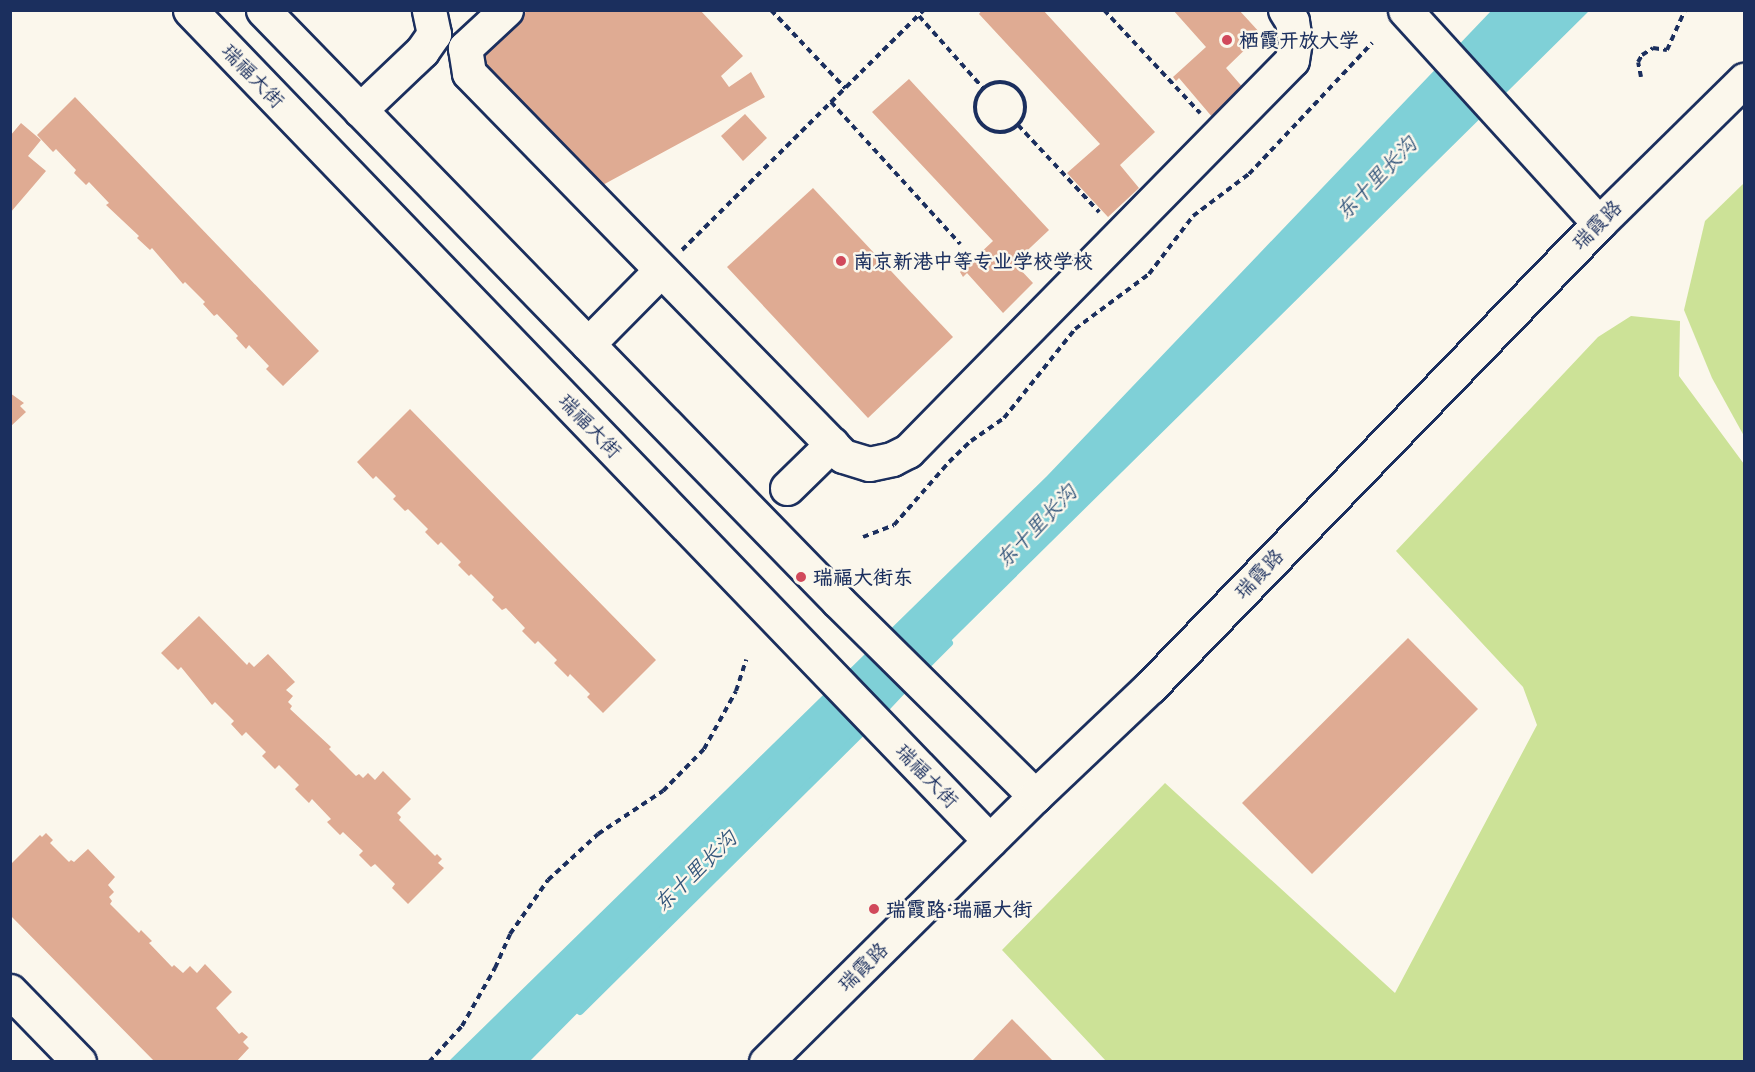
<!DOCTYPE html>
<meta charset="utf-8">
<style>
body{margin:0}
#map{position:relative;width:1755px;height:1072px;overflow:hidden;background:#fbf7ec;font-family:Pangolin,"LXGW WenKai TC",sans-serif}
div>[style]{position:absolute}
.green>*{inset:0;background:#cce297}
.water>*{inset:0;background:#7fd0d7}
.stream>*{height:8px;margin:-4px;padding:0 4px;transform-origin:4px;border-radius:4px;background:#7fd0d7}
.building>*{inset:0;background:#dfab93}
.path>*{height:4px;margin-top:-2px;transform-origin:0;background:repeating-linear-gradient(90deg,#1b2f5e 0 6px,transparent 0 10.5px)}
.path>.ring{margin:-2px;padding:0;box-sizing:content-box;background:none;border:4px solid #1b2f5e;border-radius:50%}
.roads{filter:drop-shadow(2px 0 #1b2f5e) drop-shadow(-2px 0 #1b2f5e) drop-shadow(0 2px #1b2f5e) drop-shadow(0 -2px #1b2f5e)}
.minor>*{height:33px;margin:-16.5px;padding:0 16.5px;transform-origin:16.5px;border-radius:16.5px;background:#fbf7ec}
.dots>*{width:16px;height:16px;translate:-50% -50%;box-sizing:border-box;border:3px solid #fbf7ec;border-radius:50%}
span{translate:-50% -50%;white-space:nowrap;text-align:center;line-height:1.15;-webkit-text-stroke:5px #fbf7ec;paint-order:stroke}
.poi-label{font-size:20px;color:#1b2f5e;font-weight:700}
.left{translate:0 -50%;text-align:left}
.street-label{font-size:20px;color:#1b2f5e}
.water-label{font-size:21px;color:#34577c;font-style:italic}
.frame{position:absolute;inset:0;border:12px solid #1b2f5e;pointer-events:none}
</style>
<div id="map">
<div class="green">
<i style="clip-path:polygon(1744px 183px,1744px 436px,1712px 378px,1684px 310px,1705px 221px)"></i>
<i style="clip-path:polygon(1631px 316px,1680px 321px,1679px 376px,1744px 464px,1744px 1061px,1106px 1061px,1002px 950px,1165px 783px,1395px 993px,1537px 725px,1523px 687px,1396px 551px,1598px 337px)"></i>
</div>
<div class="water">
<i style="clip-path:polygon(1491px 11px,1589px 11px,735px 854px,530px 1061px,448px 1062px,1047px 476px)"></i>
</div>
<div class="stream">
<i style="left:920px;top:672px;width:41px;rotate:-45deg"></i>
<i style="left:879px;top:715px;width:47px;rotate:-46.7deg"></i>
<i style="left:580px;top:1011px;width:408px;rotate:-44.7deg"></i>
</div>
<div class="building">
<i style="clip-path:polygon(528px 10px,700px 10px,743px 56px,721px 76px,729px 87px,751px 72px,765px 97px,599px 187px,478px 56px)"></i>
<i style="clip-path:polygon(982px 10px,1043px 10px,1155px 132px,1120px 165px,1139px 188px,1108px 217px,1067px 173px,1100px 144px,979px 14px)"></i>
<i style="clip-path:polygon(1173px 10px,1239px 10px,1261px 34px,1226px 68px,1245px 90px,1213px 118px,1179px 78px,1176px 81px,1173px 77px,1206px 47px)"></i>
<i style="clip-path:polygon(909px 79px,1049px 230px,1014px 263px,1033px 283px,1003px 313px,967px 273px,963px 277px,960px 272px,993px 241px,872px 112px)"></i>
<i style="clip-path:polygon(75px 97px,319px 351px,283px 386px,266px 369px,269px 366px,249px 345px,246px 349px,236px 338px,238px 336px,217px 314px,214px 316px,203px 304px,205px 302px,185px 282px,183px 284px,152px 248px,150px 250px,137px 238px,139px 236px,106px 205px,109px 203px,89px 182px,86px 185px,74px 173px,76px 170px,56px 149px,53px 152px,37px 135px)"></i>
<i style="clip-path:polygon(745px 114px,767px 138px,743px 161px,721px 136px)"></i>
<i style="clip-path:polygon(21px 123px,41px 140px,28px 156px,46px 171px,10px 213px,10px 136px)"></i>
<i style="clip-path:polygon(813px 188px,953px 337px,868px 418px,727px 267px)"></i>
<i style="clip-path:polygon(10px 393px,24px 403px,20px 406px,26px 412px,10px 427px)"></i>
<i style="clip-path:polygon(410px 409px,656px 660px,603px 713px,587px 697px,590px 694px,570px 674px,568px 677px,554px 663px,557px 660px,538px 641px,535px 644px,522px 631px,525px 628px,506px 608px,502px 610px,492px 600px,494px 597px,471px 574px,469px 576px,458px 565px,461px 562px,441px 542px,438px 545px,425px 532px,428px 529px,408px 509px,405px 511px,393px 499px,396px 496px,376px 476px,373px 479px,357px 462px)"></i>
<i style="clip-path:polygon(199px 616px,247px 665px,249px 662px,254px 667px,268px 654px,295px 682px,286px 690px,293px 696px,288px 702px,292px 706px,290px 709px,331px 747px,329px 749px,356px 776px,359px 774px,363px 778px,368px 773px,375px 780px,383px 771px,411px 799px,397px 813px,401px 817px,399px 820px,435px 856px,437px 854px,442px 859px,438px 863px,444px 868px,408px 904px,392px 888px,395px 884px,375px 864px,371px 867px,359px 855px,363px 851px,343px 832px,340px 835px,327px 822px,331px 819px,312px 799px,309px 803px,295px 789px,299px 785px,279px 765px,275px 769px,262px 756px,266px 752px,246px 732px,242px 736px,231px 724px,234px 721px,215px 702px,212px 705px,181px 667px,178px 670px,161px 653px)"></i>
<i style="clip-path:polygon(1408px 638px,1478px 709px,1312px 874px,1242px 803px)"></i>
<i style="clip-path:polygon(46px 833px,53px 840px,50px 843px,69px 862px,71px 860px,74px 862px,88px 849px,115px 877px,108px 885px,114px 892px,109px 897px,112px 901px,110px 904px,139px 933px,141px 930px,152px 941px,149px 943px,172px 967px,174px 965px,183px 973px,190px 966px,197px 973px,205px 964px,232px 992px,216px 1008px,239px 1034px,242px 1032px,248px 1037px,243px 1042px,249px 1048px,236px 1062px,155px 1062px,10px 915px,10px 865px,40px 835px,42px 837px)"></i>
<i style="clip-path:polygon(1012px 1019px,1054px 1062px,971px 1062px)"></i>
</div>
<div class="path">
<i style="left:771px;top:10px;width:108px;rotate:46.5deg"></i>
<i style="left:1104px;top:10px;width:141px;rotate:47deg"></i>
<i style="left:919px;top:16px;width:96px;rotate:48.4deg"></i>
<i style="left:1641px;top:77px;width:15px;rotate:-101deg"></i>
<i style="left:1638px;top:62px;width:8px;rotate:-60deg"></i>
<i style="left:1642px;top:55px;width:13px;rotate:-32deg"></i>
<i style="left:1653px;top:48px;width:14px;rotate:8deg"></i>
<i style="left:1667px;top:50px;width:44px;rotate:-65.8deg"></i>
<i class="ring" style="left:975px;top:82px;width:46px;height:46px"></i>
<i style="left:831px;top:102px;width:192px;rotate:47.7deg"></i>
<i style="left:1018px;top:125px;width:119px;rotate:47deg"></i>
<i style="left:682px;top:250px;width:341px;rotate:-44.8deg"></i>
<i style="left:863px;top:537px;width:33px;rotate:-21deg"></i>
<i style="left:894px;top:525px;width:84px;rotate:-48.9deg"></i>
<i style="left:949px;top:462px;width:30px;rotate:-44deg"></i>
<i style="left:971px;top:441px;width:40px;rotate:-34.9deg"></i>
<i style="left:1004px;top:418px;width:114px;rotate:-51.4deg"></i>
<i style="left:1075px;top:329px;width:92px;rotate:-36.6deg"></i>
<i style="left:1149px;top:274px;width:73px;rotate:-52.8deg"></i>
<i style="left:1193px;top:216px;width:70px;rotate:-36.9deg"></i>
<i style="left:1249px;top:174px;width:180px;rotate:-46.8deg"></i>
<i style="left:429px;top:1062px;width:49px;rotate:-47.5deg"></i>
<i style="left:462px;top:1026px;width:67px;rotate:-60.4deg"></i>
<i style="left:495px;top:968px;width:37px;rotate:-66deg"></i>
<i style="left:510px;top:934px;width:66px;rotate:-54.9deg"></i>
<i style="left:548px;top:880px;width:68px;rotate:-42.6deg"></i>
<i style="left:598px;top:834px;width:78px;rotate:-33.5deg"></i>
<i style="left:663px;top:791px;width:59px;rotate:-45.7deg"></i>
<i style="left:704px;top:749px;width:66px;rotate:-61.1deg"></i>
<i style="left:736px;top:691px;width:33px;rotate:-72deg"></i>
</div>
<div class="roads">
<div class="minor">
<i style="left:190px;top:10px;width:1153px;rotate:46.09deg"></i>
<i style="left:263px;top:10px;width:825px;rotate:45.79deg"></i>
<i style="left:838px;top:601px;width:277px;rotate:44.7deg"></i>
<i style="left:506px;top:10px;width:56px;rotate:137.2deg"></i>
<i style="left:465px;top:48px;width:25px;rotate:81deg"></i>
<i style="left:469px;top:73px;width:535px;rotate:45.68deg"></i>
<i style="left:843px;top:456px;width:27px;rotate:17deg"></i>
<i style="left:869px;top:464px;width:24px;rotate:-12deg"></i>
<i style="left:892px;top:459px;width:18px;rotate:-27deg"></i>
<i style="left:908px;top:451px;width:548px;rotate:-45.52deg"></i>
<i style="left:1292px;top:60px;width:20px;rotate:-81deg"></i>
<i style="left:1295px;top:40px;width:19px;rotate:-99deg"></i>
<i style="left:1292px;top:21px;width:13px;rotate:-122deg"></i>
<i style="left:1405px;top:10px;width:288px;rotate:47.7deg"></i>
<i style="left:360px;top:110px;width:86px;rotate:-43.6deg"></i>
<i style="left:422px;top:51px;width:21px;rotate:-55deg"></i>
<i style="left:434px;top:34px;width:25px;rotate:-102deg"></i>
<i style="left:588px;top:344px;width:103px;rotate:-45.4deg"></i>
<i style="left:787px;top:488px;width:63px;rotate:-44.4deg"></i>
<i style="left:10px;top:991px;width:99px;rotate:45.8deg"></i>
<i style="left:766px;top:1062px;width:378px;rotate:-44.7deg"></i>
<i style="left:1035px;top:796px;width:158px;rotate:-43.5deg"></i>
<i style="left:1150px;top:687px;width:646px;rotate:-45.94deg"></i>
<i style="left:1599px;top:223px;width:204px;rotate:-44.6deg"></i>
</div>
</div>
<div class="dots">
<i style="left:1227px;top:40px;background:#d1495b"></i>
<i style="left:841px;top:261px;background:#d1495b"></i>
<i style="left:801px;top:577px;background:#d1495b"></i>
<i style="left:874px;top:909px;background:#d1495b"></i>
</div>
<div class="poi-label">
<span class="left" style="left:1239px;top:40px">栖霞开放大学</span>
<span class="left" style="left:853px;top:261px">南京新港中等专业学校学校</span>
<span class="left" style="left:813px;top:577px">瑞福大街东</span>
<span class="left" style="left:886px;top:909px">瑞霞路·瑞福大街</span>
</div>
<div class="street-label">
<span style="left:253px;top:76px;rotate:46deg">瑞福大街</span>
<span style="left:1597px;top:225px;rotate:-45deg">瑞霞路</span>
<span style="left:590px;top:426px;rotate:46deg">瑞福大街</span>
<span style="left:1259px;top:574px;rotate:-46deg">瑞霞路</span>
<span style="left:927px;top:776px;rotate:46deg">瑞福大街</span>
<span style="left:863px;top:967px;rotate:-44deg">瑞霞路</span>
</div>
<div class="water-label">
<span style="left:1377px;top:179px;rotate:-46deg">东十里长沟</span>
<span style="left:1037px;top:527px;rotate:-46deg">东十里长沟</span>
<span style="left:696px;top:872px;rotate:-44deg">东十里长沟</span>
</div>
<div class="frame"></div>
</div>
